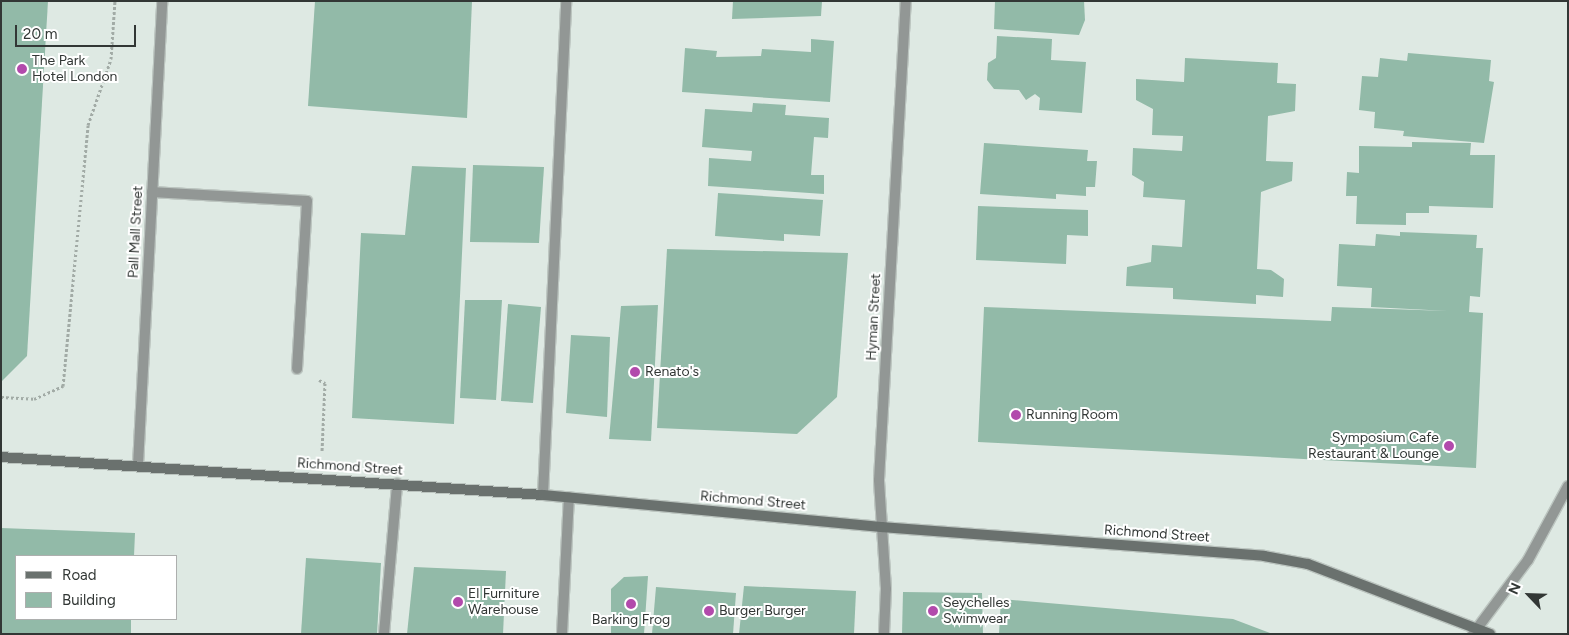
<!DOCTYPE html>
<style>
body{margin:0}
#map{position:relative;width:1569px;height:635px;overflow:hidden;background:#dee9e3;font-family:Figtree,sans-serif}
div>[style]{position:absolute}
.building>*{inset:0;background:#92baa8}
.path>*{height:3px;margin-top:-1.5px;transform-origin:0;background:repeating-linear-gradient(90deg,#a2aba6 0 2.5px,transparent 0 5px)}
.roads{filter:drop-shadow(1px 0 #bcc5c0) drop-shadow(-1px 0 #bcc5c0) drop-shadow(0 1px #bcc5c0) drop-shadow(0 -1px #bcc5c0)}
.service>*{height:10px;margin:-5px;padding:0 5px;transform-origin:5px;border-radius:5px;background:#929795}
.minor>*{height:10px;margin:-5px;padding:0 5px;transform-origin:5px;border-radius:5px;background:#929795}
.tertiary>*{height:10px;margin:-5px;padding:0 5px;transform-origin:5px;border-radius:5px;background:#929795}
.secondary>*{height:10px;margin:-5px;padding:0 5px;transform-origin:5px;border-radius:5px;background:#6a716e}
.dots>*{width:14px;height:14px;translate:-50% -50%;box-sizing:border-box;border:2px solid #fff;border-radius:50%}
span{translate:-50% -50%;white-space:nowrap;text-align:center;line-height:1.15;-webkit-text-stroke:4px #fff;paint-order:stroke}
.poi-label{font-size:14px;color:#323735}
.left{translate:0 -50%;text-align:left}
.right{translate:-100% -50%;text-align:right}
.street-label{font-size:14px;color:#323735}
.frame{position:absolute;inset:0;border:2px solid #323735;pointer-events:none}
.legend{position:absolute;left:15px;top:555px;width:162px;height:65px;box-sizing:border-box;background:#fff;border:1px solid #adafae;margin:0;padding:6px 9px;list-style:none;font-size:15px;color:#323735}
.legend li{display:flex;align-items:center;gap:10px;height:25px}
.legend b{width:25px;border:1px solid #adafae}
.north{position:absolute;left:1504px;top:570px;width:50px;height:50px;-webkit-text-stroke:4px #fff;paint-order:stroke;rotate:294deg;font-size:14px;font-weight:700;line-height:20px;text-align:center;color:#323735}
.north::after{content:'';display:block;margin:auto;width:18px;height:22px;background:#323735;clip-path:polygon(50% 0,100% 100%,50% 72%,0 100%)}
.scale{position:absolute;left:15px;top:25px;width:121px;height:22px;box-sizing:border-box;border:2px solid #323735;border-top:0;padding-left:6px;font-size:15px;line-height:18px;white-space:nowrap;color:#323735;-webkit-text-stroke:4px #fff;paint-order:stroke}
</style>
<div id="map">
<div class="building">
<i style="clip-path:polygon(1px 1px,48px 1px,27px 356px,1px 382px)"></i>
<i style="clip-path:polygon(315px 1px,472px 1px,467px 118px,308px 106px)"></i>
<i style="clip-path:polygon(733px 1px,822px 1px,821px 16px,732px 19px)"></i>
<i style="clip-path:polygon(995px 1px,1084px 1px,1085px 20px,1079px 35px,994px 29px)"></i>
<i style="clip-path:polygon(997px 36px,1052px 39px,1051px 60px,1086px 62px,1082px 113px,1039px 110px,1040px 98px,1035px 94px,1026px 100px,1019px 90px,994px 89px,987px 80px,988px 63px,996px 58px)"></i>
<i style="clip-path:polygon(811px 39px,834px 41px,830px 102px,682px 92px,685px 48px,717px 51px,716px 57px,761px 56px,762px 49px,811px 52px)"></i>
<i style="clip-path:polygon(1408px 53px,1491px 60px,1489px 81px,1494px 82px,1484px 143px,1403px 136px,1404px 131px,1374px 128px,1375px 112px,1359px 110px,1362px 76px,1378px 77px,1380px 58px,1407px 61px)"></i>
<i style="clip-path:polygon(1185px 58px,1278px 63px,1277px 83px,1296px 84px,1295px 111px,1268px 116px,1266px 161px,1293px 162px,1292px 181px,1261px 192px,1257px 269px,1271px 270px,1284px 279px,1283px 297px,1256px 295px,1256px 304px,1173px 299px,1173px 288px,1126px 286px,1127px 267px,1151px 262px,1152px 245px,1182px 247px,1185px 200px,1143px 197px,1144px 182px,1132px 175px,1133px 148px,1182px 151px,1183px 136px,1152px 135px,1153px 109px,1136px 100px,1136px 79px,1184px 82px)"></i>
<i style="clip-path:polygon(753px 103px,786px 105px,785px 115px,829px 118px,828px 138px,814px 137px,811px 175px,824px 175px,824px 194px,708px 186px,709px 158px,751px 161px,752px 151px,702px 147px,705px 109px,752px 112px)"></i>
<i style="clip-path:polygon(1412px 142px,1471px 143px,1470px 155px,1495px 155px,1493px 208px,1429px 206px,1429px 213px,1406px 213px,1406px 225px,1356px 224px,1357px 196px,1346px 196px,1347px 172px,1359px 173px,1359px 146px,1412px 147px)"></i>
<i style="clip-path:polygon(984px 143px,1088px 150px,1087px 161px,1097px 161px,1095px 187px,1086px 187px,1086px 196px,1056px 194px,1056px 199px,980px 194px)"></i>
<i style="clip-path:polygon(473px 165px,544px 167px,539px 243px,470px 242px)"></i>
<i style="clip-path:polygon(412px 166px,466px 168px,454px 424px,352px 418px,361px 233px,405px 235px)"></i>
<i style="clip-path:polygon(718px 193px,823px 200px,820px 236px,784px 234px,784px 241px,715px 236px)"></i>
<i style="clip-path:polygon(978px 206px,1088px 210px,1088px 236px,1067px 235px,1066px 264px,976px 260px)"></i>
<i style="clip-path:polygon(1400px 232px,1477px 235px,1476px 248px,1483px 248px,1480px 297px,1470px 296px,1469px 312px,1483px 313px,1476px 468px,978px 442px,984px 307px,1331px 321px,1332px 307px,1448px 311px,1371px 307px,1372px 288px,1337px 286px,1339px 244px,1375px 246px,1376px 234px,1400px 236px)"></i>
<i style="clip-path:polygon(667px 249px,848px 253px,837px 397px,797px 434px,657px 428px)"></i>
<i style="clip-path:polygon(465px 300px,502px 300px,496px 400px,460px 398px)"></i>
<i style="clip-path:polygon(508px 304px,541px 307px,533px 403px,501px 401px)"></i>
<i style="clip-path:polygon(658px 305px,651px 441px,609px 439px,621px 306px)"></i>
<i style="clip-path:polygon(571px 335px,610px 337px,607px 417px,566px 413px)"></i>
<i style="clip-path:polygon(1px 528px,135px 533px,134px 556px,16px 556px,16px 619px,131px 619px,131px 634px,1px 634px)"></i>
<i style="clip-path:polygon(306px 558px,381px 563px,377px 634px,301px 634px)"></i>
<i style="clip-path:polygon(414px 567px,506px 571px,503px 634px,407px 634px)"></i>
<i style="clip-path:polygon(648px 576px,644px 634px,611px 634px,611px 589px,624px 577px)"></i>
<i style="clip-path:polygon(744px 586px,856px 591px,854px 634px,739px 634px)"></i>
<i style="clip-path:polygon(656px 587px,736px 593px,733px 634px,652px 634px)"></i>
<i style="clip-path:polygon(903px 592px,982px 593px,983px 634px,902px 634px)"></i>
<i style="clip-path:polygon(1001px 599px,1233px 619px,1273px 634px,999px 634px)"></i>
</div>
<div class="path">
<i style="left:319px;top:380px;width:7px;rotate:27deg"></i>
<i style="left:325px;top:383px;width:69px;rotate:92.5deg"></i>
<i style="left:1px;top:397px;width:33px;rotate:3deg"></i>
<i style="left:34px;top:399px;width:32px;rotate:-24deg"></i>
<i style="left:63px;top:386px;width:262px;rotate:-84.5deg"></i>
<i style="left:88px;top:125px;width:70px;rotate:-70.8deg"></i>
<i style="left:111px;top:59px;width:58px;rotate:-86.1deg"></i>
</div>
<div class="roads">
<div class="service">
<i style="left:152px;top:192px;width:155px;rotate:3.3deg"></i>
<i style="left:307px;top:201px;width:168px;rotate:93.4deg"></i>
<i style="left:543px;top:495px;width:495px;rotate:-87.3deg"></i>
<i style="left:384px;top:634px;width:151px;rotate:-85deg"></i>
</div>
<div class="minor">
<i style="left:562px;top:634px;width:137px;rotate:-87.1deg"></i>
<i style="left:884px;top:634px;width:45px;rotate:-87.5deg"></i>
<i style="left:886px;top:589px;width:109px;rotate:-93.7deg"></i>
<i style="left:879px;top:480px;width:480px;rotate:-86.8deg"></i>
</div>
<div class="tertiary">
<i style="left:138px;top:465px;width:465px;rotate:-87deg"></i>
<i style="left:1473px;top:634px;width:92px;rotate:-53.4deg"></i>
<i style="left:1528px;top:560px;width:84px;rotate:-61.6deg"></i>
</div>
<div class="secondary">
<i style="left:1px;top:457px;width:543px;rotate:4.01deg"></i>
<i style="left:543px;top:495px;width:340px;rotate:5.4deg"></i>
<i style="left:881px;top:527px;width:384px;rotate:4.3deg"></i>
<i style="left:1264px;top:556px;width:45px;rotate:10.3deg"></i>
<i style="left:1308px;top:564px;width:195px;rotate:21deg"></i>
</div>
</div>
<div class="dots">
<i style="left:22px;top:69px;background:#b24aac"></i>
<i style="left:635px;top:372px;background:#b24aac"></i>
<i style="left:1016px;top:415px;background:#b24aac"></i>
<i style="left:1449px;top:446px;background:#b24aac"></i>
<i style="left:458px;top:602px;background:#b24aac"></i>
<i style="left:631px;top:604px;background:#b24aac"></i>
<i style="left:709px;top:611px;background:#b24aac"></i>
<i style="left:933px;top:611px;background:#b24aac"></i>
</div>
<div class="poi-label">
<span class="left" style="left:32px;top:69px">The Park<br>Hotel London</span>
<span class="left" style="left:645px;top:372px">Renato's</span>
<span class="left" style="left:1026px;top:415px">Running Room</span>
<span class="right" style="left:1439px;top:446px">Symposium Cafe<br>Restaurant &amp; Lounge</span>
<span class="left" style="left:468px;top:602px">El Furniture<br>Warehouse</span>
<span class="left" style="left:943px;top:611px">Seychelles<br>Swimwear</span>
<span class="left" style="left:719px;top:611px">Burger Burger</span>
<span style="left:631px;top:620px">Barking Frog</span>
</div>
<div class="street-label">
<span style="left:136px;top:232px;rotate:-87deg">Pall Mall Street</span>
<span style="left:874px;top:317px;rotate:-87deg">Hyman Street</span>
<span style="left:350px;top:467px;rotate:4deg">Richmond Street</span>
<span style="left:753px;top:501px;rotate:5deg">Richmond Street</span>
<span style="left:1157px;top:534px;rotate:4deg">Richmond Street</span>
</div>
<div class="frame"></div>
<ul class="legend">
<li><b style="height:6px;background:#6a716e"></b>Road</li>
<li><b style="height:14px;background:#92baa8"></b>Building</li>
</ul>
<div class="north">N</div>
<div class="scale">20 m</div>
</div>
